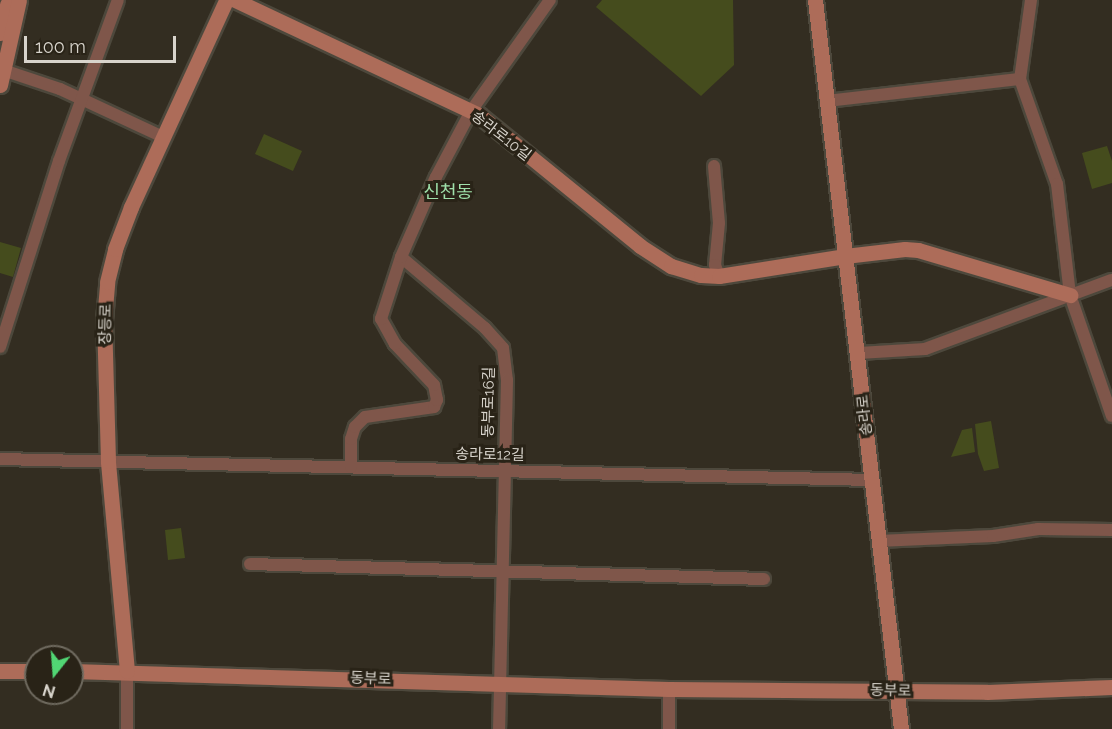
<!DOCTYPE html>
<meta charset="utf-8">
<style>
body{margin:0}
#map{position:relative;width:1112px;height:729px;overflow:hidden;background:#332d21;font-family:Raleway,"Noto Sans KR",sans-serif}
div>[style]{position:absolute}
.green>*{inset:0;background:#454c1d}
.roads{filter:drop-shadow(2px 0 #4d483c) drop-shadow(-2px 0 #4d483c) drop-shadow(0 2px #4d483c) drop-shadow(0 -2px #4d483c)}
.street>*{height:12px;margin:-6px;padding:0 6px;transform-origin:6px;border-radius:6px;background:#7f564a}
.secondary>*{height:15px;margin:-7.5px;padding:0 7.5px;transform-origin:7.5px;border-radius:7.5px;background:#ad6c59}
span{translate:-50% -50%;white-space:nowrap;text-align:center;line-height:1.15;-webkit-text-stroke:6px #292317;paint-order:stroke}
.street-label{font-size:15px;color:#d8d4cc}
.quarter-label{font-size:18px;color:#9fe0aa}
.north{position:absolute;left:24px;top:645px;width:60px;height:60px;box-sizing:border-box;background:#292317;border:2px solid #6f6a5f;border-radius:50%;rotate:197deg;font-size:16px;font-weight:700;line-height:24px;text-align:center;color:#d8d4cc}
.north::after{content:'';display:block;margin:auto;width:21px;height:27px;background:#51d674;clip-path:polygon(50% 0,100% 100%,50% 72%,0 100%)}
.scale{position:absolute;left:24px;top:36px;width:152px;height:27px;box-sizing:border-box;border:3px solid #d8d4cc;border-top:0;padding-left:8px;font-size:18px;line-height:21px;white-space:nowrap;color:#d8d4cc;-webkit-text-stroke:4px #292317;paint-order:stroke}
</style>
<div id="map">
<div class="green">
<i style="clip-path:polygon(602px 0,733px 0,734px 65px,701px 96px,596px 7px)"></i>
<i style="clip-path:polygon(264px 134px,302px 151px,293px 171px,255px 154px)"></i>
<i style="clip-path:polygon(1107px 146px,1112px 161px,1112px 183px,1092px 189px,1082px 153px)"></i>
<i style="clip-path:polygon(0 242px,21px 248px,13px 277px,0 273px)"></i>
<i style="clip-path:polygon(991px 421px,999px 468px,984px 471px,978px 454px,975px 424px)"></i>
<i style="clip-path:polygon(972px 428px,975px 452px,951px 457px,962px 430px)"></i>
<i style="clip-path:polygon(181px 528px,185px 558px,168px 560px,165px 530px)"></i>
</div>
<div class="roads">
<div class="street">
<i style="left:1031px;top:0;width:80px;rotate:97.9deg"></i>
<i style="left:1020px;top:79px;width:111px;rotate:70.6deg"></i>
<i style="left:1057px;top:184px;width:112px;rotate:83.3deg"></i>
<i style="left:1070px;top:295px;width:128px;rotate:70.9deg"></i>
<i style="left:3px;top:70px;width:60px;rotate:18.4deg"></i>
<i style="left:60px;top:89px;width:114px;rotate:25deg"></i>
<i style="left:826px;top:101px;width:195px;rotate:-6.5deg"></i>
<i style="left:714px;top:166px;width:57px;rotate:85deg"></i>
<i style="left:719px;top:223px;width:42px;rotate:95.4deg"></i>
<i style="left:715px;top:265px;width:12px;rotate:70deg"></i>
<i style="left:401px;top:257px;width:110px;rotate:40.2deg"></i>
<i style="left:485px;top:328px;width:27px;rotate:48deg"></i>
<i style="left:503px;top:348px;width:32px;rotate:83deg"></i>
<i style="left:507px;top:380px;width:349px;rotate:91.3deg"></i>
<i style="left:0;top:347px;width:195px;rotate:-72.4deg"></i>
<i style="left:59px;top:161px;width:171px;rotate:-69.9deg"></i>
<i style="left:859px;top:353px;width:66px;rotate:-3.5deg"></i>
<i style="left:925px;top:349px;width:199px;rotate:-20.3deg"></i>
<i style="left:0;top:459px;width:871px;rotate:1.38deg"></i>
<i style="left:351px;top:467px;width:28px;rotate:-90deg"></i>
<i style="left:351px;top:439px;width:13px;rotate:-72deg"></i>
<i style="left:355px;top:427px;width:14px;rotate:-45deg"></i>
<i style="left:365px;top:417px;width:70px;rotate:-8.2deg"></i>
<i style="left:434px;top:407px;width:8px;rotate:-67deg"></i>
<i style="left:437px;top:400px;width:15px;rotate:-101deg"></i>
<i style="left:434px;top:385px;width:57px;rotate:-133.6deg"></i>
<i style="left:395px;top:344px;width:29px;rotate:-119deg"></i>
<i style="left:381px;top:319px;width:65px;rotate:-72.1deg"></i>
<i style="left:401px;top:257px;width:87px;rotate:-66.4deg"></i>
<i style="left:436px;top:177px;width:75px;rotate:-62.1deg"></i>
<i style="left:471px;top:111px;width:136px;rotate:-54.6deg"></i>
<i style="left:878px;top:541px;width:115px;rotate:-2.5deg"></i>
<i style="left:993px;top:536px;width:46px;rotate:-8.8deg"></i>
<i style="left:1038px;top:529px;width:74px;rotate:0.8deg"></i>
<i style="left:250px;top:564px;width:514px;rotate:1.67deg"></i>
<i style="left:127px;top:671px;width:58px;rotate:90deg"></i>
<i style="left:669px;top:729px;width:40px;rotate:-90deg"></i>
</div>
<div class="secondary">
<i style="left:235px;top:0;width:270px;rotate:25.2deg"></i>
<i style="left:479px;top:115px;width:208px;rotate:39.1deg"></i>
<i style="left:640px;top:246px;width:37px;rotate:33deg"></i>
<i style="left:671px;top:266px;width:31px;rotate:17deg"></i>
<i style="left:701px;top:275px;width:18px;rotate:3deg"></i>
<i style="left:719px;top:276px;width:128px;rotate:-9deg"></i>
<i style="left:845px;top:256px;width:60px;rotate:-6.7deg"></i>
<i style="left:905px;top:249px;width:13px;rotate:4deg"></i>
<i style="left:918px;top:250px;width:159px;rotate:16.5deg"></i>
<i style="left:815px;top:0;width:734px;rotate:83.27deg"></i>
<i style="left:0;top:33px;width:30px;rotate:-76deg"></i>
<i style="left:0;top:85px;width:87px;rotate:-77.4deg"></i>
<i style="left:0;top:671px;width:36px"></i>
<i style="left:72px;top:671px;width:597px;rotate:1.73deg"></i>
<i style="left:669px;top:689px;width:318px;rotate:0.5deg"></i>
<i style="left:987px;top:692px;width:125px;rotate:-2.3deg"></i>
<i style="left:127px;top:671px;width:211px;rotate:-95.2deg"></i>
<i style="left:108px;top:461px;width:141px;rotate:-91.6deg"></i>
<i style="left:104px;top:320px;width:38px;rotate:-85deg"></i>
<i style="left:107px;top:282px;width:34px;rotate:-76deg"></i>
<i style="left:115px;top:249px;width:45px;rotate:-69.1deg"></i>
<i style="left:131px;top:207px;width:228px;rotate:-65.3deg"></i>
</div>
</div>
<div class="street-label">
<span style="left:501px;top:136px;rotate:38deg">송라로10길</span>
<span style="left:106px;top:324px;rotate:-89deg">장등로</span>
<span style="left:489px;top:402px;rotate:-89deg">동부로16길</span>
<span style="left:865px;top:415px;rotate:-96deg">송라로</span>
<span style="left:490px;top:455px;rotate:1deg">송라로12길</span>
<span style="left:371px;top:679px;rotate:2deg">동부로</span>
<span style="left:891px;top:691px;rotate:1deg">동부로</span>
</div>
<div class="quarter-label">
<span style="left:448px;top:192px">신천동</span>
</div>
<div class="north">N</div>
<div class="scale">100 m</div>
</div>
